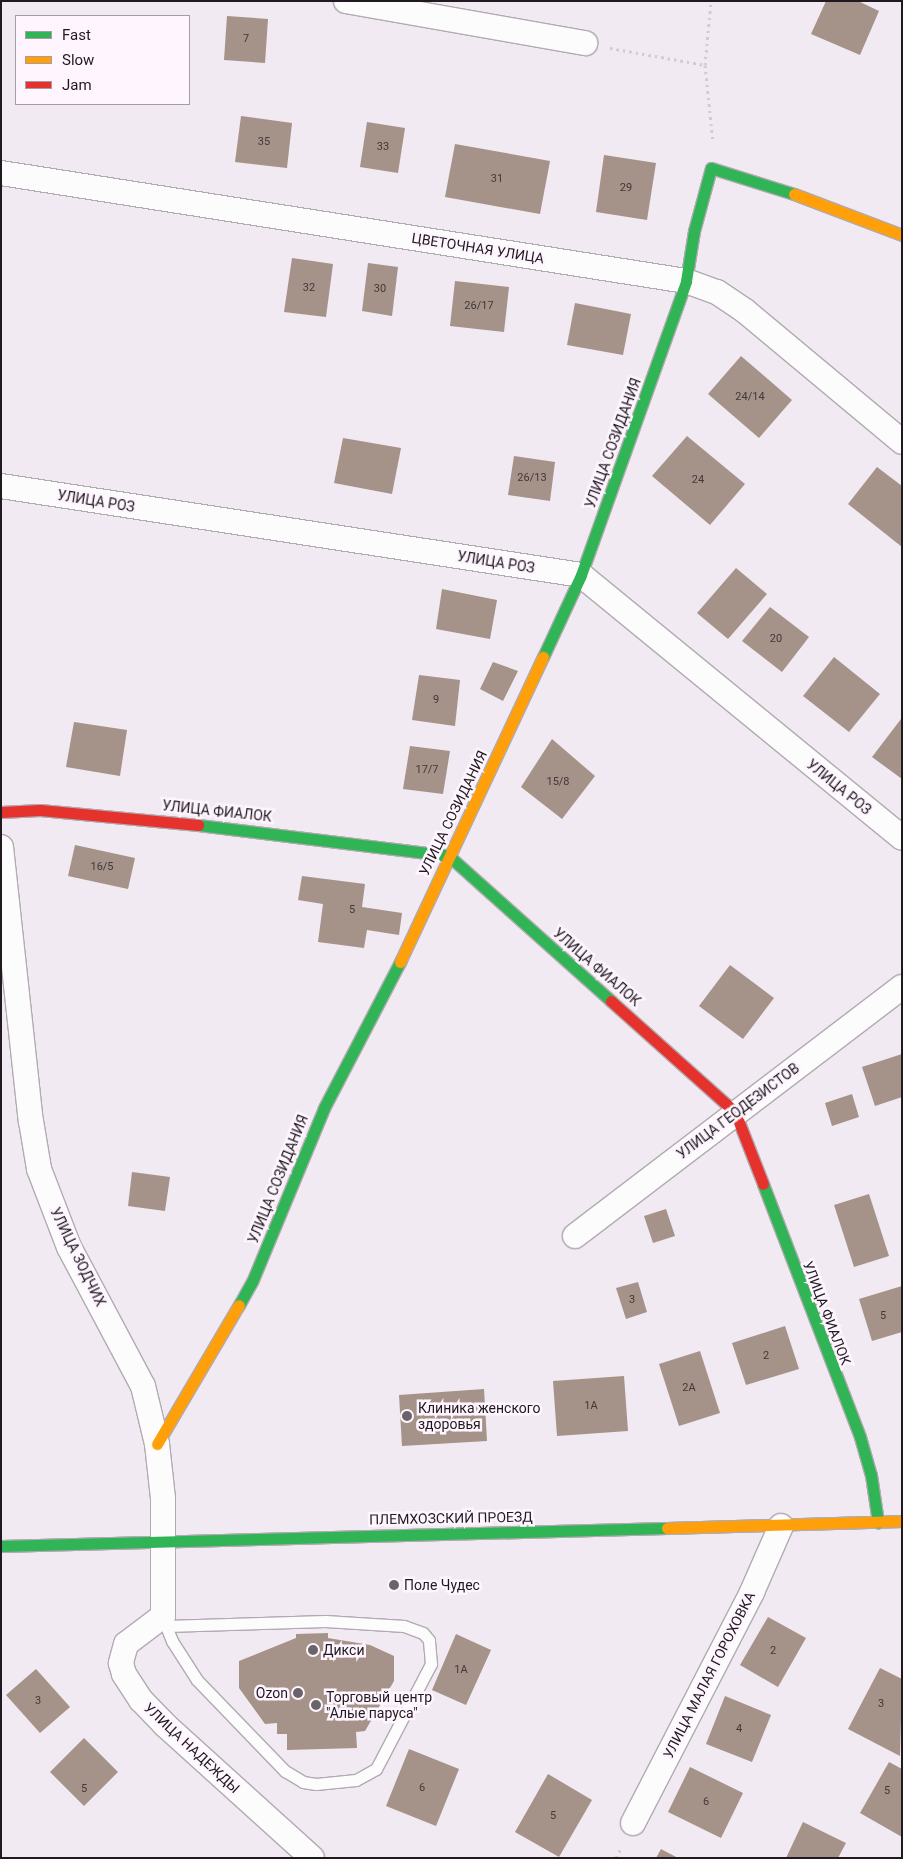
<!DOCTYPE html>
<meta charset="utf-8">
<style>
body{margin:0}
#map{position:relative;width:903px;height:1859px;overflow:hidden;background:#f1eaf2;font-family:Roboto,sans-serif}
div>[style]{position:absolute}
.building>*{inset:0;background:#a59289}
.path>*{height:3px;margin-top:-1.5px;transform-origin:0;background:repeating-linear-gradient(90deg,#cfcdcf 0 2.5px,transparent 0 6.5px)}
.roads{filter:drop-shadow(1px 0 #b1abb1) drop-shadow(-1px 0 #b1abb1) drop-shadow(0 1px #b1abb1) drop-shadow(0 -1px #b1abb1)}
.lane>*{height:11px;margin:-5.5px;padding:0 5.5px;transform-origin:5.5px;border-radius:5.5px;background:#fdfcfd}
.street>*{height:24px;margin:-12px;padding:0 12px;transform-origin:12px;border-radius:12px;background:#fdfcfd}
.fast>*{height:11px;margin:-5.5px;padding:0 5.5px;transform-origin:5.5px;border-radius:5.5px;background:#30b455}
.slow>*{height:11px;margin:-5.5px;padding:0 5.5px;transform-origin:5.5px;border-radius:5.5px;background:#ff9f0a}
.jam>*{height:11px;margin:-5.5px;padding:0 5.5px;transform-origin:5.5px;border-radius:5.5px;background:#e5322d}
.dots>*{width:14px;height:14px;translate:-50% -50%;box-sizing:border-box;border:2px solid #fef5fe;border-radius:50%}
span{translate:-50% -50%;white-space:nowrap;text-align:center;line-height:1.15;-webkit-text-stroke:5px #fef5fe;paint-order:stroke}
.number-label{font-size:11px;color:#41383a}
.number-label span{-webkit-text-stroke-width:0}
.street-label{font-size:14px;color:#201a20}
.poi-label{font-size:14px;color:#201a20}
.left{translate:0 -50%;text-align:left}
.right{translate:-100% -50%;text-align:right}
.frame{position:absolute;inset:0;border:2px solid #201a20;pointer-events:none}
.legend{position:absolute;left:15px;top:15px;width:175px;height:90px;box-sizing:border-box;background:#fef5fe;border:1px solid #a59da5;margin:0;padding:6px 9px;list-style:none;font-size:15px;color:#201a20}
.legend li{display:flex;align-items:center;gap:10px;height:25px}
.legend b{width:25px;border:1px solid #a59da5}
</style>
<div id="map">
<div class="building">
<i style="clip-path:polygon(826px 1px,858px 1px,879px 11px,860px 55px,811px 34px)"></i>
<i style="clip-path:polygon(227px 16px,268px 19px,265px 63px,224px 60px)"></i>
<i style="clip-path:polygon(241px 116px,292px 123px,287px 168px,235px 162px)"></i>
<i style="clip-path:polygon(367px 122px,405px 128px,398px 173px,360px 167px)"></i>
<i style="clip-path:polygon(455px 144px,550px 161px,540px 214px,445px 197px)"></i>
<i style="clip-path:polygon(604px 155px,656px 163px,647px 220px,596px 212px)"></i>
<i style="clip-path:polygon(292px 258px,333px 264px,326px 317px,284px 312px)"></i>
<i style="clip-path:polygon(368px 263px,398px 267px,392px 316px,362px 311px)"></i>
<i style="clip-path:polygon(455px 281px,509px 287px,504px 332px,450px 326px)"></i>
<i style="clip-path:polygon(575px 303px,631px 314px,623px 355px,567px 345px)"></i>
<i style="clip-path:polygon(741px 356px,792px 400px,759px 438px,708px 394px)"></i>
<i style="clip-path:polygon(687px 436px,745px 484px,710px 525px,652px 476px)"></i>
<i style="clip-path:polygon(343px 438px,401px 448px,392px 494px,334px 483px)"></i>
<i style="clip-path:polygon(514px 456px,555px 462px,550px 501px,508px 495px)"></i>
<i style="clip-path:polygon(877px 467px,902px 486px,902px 547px,848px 504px)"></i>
<i style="clip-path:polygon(736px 568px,767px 594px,728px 639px,697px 613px)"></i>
<i style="clip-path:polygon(442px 589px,497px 600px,490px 639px,436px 629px)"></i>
<i style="clip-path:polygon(770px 607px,809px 637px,782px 672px,742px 641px)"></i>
<i style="clip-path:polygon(834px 657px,880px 694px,849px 732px,803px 696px)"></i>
<i style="clip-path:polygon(493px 662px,518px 671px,503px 701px,480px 689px)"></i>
<i style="clip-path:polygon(419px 675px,460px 680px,455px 726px,412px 720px)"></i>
<i style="clip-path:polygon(901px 719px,902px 720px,902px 779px,872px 757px)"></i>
<i style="clip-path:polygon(74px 722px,127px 730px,120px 776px,66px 767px)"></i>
<i style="clip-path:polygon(552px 739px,595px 776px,562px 819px,521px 787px)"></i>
<i style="clip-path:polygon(410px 746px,450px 751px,443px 794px,403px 789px)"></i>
<i style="clip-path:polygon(75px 845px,135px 858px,128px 889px,68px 876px)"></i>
<i style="clip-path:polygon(302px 876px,365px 884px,362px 907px,402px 913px,399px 935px,367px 930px,364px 948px,318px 942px,323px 904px,298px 900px)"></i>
<i style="clip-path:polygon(730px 965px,774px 998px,743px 1039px,699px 1006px)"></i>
<i style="clip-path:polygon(902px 1054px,902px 1097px,875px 1106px,862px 1067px)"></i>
<i style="clip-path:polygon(852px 1094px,859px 1117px,832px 1126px,825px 1103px)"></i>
<i style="clip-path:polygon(132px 1172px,170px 1177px,165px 1211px,128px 1206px)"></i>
<i style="clip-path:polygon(869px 1194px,889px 1256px,854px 1267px,834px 1205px)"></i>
<i style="clip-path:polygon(666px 1209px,675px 1236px,653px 1243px,644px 1216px)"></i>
<i style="clip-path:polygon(638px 1282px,647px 1312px,626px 1319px,616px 1288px)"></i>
<i style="clip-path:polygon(902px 1286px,902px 1332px,872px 1341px,859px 1299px)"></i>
<i style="clip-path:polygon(785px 1326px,799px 1369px,746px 1385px,732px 1343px)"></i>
<i style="clip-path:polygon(700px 1351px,720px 1413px,679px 1426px,659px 1364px)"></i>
<i style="clip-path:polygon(624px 1376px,628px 1431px,557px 1436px,553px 1381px)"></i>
<i style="clip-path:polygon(484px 1389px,487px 1441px,402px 1446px,399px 1395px)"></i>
<i style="clip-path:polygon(768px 1617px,806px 1638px,778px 1687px,740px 1665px)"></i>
<i style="clip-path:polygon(328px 1633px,328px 1638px,370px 1645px,394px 1656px,394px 1681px,365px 1731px,356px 1732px,357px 1748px,287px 1750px,287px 1734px,277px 1734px,277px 1723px,265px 1724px,239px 1688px,239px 1661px,296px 1638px,296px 1634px)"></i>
<i style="clip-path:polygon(456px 1634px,491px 1650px,466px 1705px,432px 1690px)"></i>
<i style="clip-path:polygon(880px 1668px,902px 1679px,900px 1756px,848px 1729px)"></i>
<i style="clip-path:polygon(36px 1669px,70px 1707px,40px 1733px,6px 1695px)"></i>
<i style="clip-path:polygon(725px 1696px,771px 1715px,752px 1762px,706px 1744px)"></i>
<i style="clip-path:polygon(84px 1738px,118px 1772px,84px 1806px,50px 1772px)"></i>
<i style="clip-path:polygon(409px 1749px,459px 1769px,436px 1826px,386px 1806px)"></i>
<i style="clip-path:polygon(889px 1762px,902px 1769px,902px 1837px,860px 1813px)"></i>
<i style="clip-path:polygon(690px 1767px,743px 1793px,721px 1838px,668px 1812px)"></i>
<i style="clip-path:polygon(548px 1774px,592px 1800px,559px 1857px,515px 1832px)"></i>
<i style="clip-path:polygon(803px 1822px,846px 1843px,838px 1858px,786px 1858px)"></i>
<i style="clip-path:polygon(661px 1849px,678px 1858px,656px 1858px)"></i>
</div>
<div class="path">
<i style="left:610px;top:48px;width:97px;rotate:10.1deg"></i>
<i style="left:705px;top:65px;width:77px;rotate:84.1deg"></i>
<i style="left:705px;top:65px;width:64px;rotate:-84.6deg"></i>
<i style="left:616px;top:1858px;width:13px;rotate:-63deg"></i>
</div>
<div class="roads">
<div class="lane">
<i style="left:163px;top:1616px;width:10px;rotate:73deg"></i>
<i style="left:166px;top:1626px;width:16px;rotate:68deg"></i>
<i style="left:172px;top:1641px;width:46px;rotate:57.3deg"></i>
<i style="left:197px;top:1680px;width:127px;rotate:46deg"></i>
<i style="left:285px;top:1771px;width:21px;rotate:31deg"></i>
<i style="left:303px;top:1782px;width:13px;rotate:9deg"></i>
<i style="left:316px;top:1784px;width:40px;rotate:-5.7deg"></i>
<i style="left:356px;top:1780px;width:23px;rotate:-29deg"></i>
<i style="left:376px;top:1769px;width:119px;rotate:-62.4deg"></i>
<i style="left:431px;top:1664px;width:24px;rotate:-95deg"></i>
<i style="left:429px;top:1640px;width:9px;rotate:-131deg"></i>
<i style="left:423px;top:1633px;width:20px;rotate:-160deg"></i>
<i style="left:404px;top:1626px;width:79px;rotate:-176.4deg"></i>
<i style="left:325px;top:1621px;width:159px;rotate:178.2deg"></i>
</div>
<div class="street">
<i style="left:346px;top:1px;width:243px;rotate:10deg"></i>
<i style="left:1px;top:173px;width:693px;rotate:8.96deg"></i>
<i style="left:686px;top:281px;width:33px;rotate:20deg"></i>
<i style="left:717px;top:292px;width:34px;rotate:34deg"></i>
<i style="left:745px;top:311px;width:204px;rotate:39.8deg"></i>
<i style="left:1px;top:486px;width:587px;rotate:8.72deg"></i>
<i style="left:581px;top:575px;width:415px;rotate:39.3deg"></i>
<i style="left:1px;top:847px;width:276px;rotate:83.8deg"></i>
<i style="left:31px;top:1121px;width:49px;rotate:80.5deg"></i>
<i style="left:39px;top:1169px;width:84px;rotate:69deg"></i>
<i style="left:69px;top:1247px;width:157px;rotate:62deg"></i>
<i style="left:143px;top:1386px;width:60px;rotate:76.4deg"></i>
<i style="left:157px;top:1444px;width:54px;rotate:83.7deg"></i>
<i style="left:163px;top:1498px;width:118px;rotate:90deg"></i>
<i style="left:163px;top:1616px;width:46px;rotate:142.9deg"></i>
<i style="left:126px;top:1644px;width:20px;rotate:105deg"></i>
<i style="left:121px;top:1663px;width:11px;rotate:75deg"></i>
<i style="left:124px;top:1674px;width:31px;rotate:57deg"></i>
<i style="left:141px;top:1700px;width:35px;rotate:46deg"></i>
<i style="left:165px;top:1725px;width:198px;rotate:42.1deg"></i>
<i style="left:575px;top:1236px;width:411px;rotate:-37.3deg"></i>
<i style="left:633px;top:1823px;width:260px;rotate:-62.7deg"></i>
<i style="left:752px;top:1592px;width:72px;rotate:-66.3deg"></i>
</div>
<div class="fast">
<i style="left:543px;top:657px;width:90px;rotate:-65.1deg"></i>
<i style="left:581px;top:575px;width:312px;rotate:-70.3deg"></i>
<i style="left:686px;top:281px;width:51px;rotate:-80.9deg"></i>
<i style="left:694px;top:231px;width:65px;rotate:-74.9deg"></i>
<i style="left:711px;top:168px;width:87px;rotate:17.4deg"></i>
<i style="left:198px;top:825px;width:253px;rotate:7deg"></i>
<i style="left:449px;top:856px;width:217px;rotate:41.8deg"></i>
<i style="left:763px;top:1184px;width:271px;rotate:69deg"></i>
<i style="left:860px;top:1437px;width:40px;rotate:74deg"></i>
<i style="left:871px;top:1475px;width:48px;rotate:81.5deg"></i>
<i style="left:239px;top:1305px;width:26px;rotate:-61deg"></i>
<i style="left:252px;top:1282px;width:188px;rotate:-67.5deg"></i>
<i style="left:324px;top:1108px;width:165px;rotate:-62.5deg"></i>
<i style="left:1px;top:1546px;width:666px;rotate:-1.55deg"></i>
</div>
<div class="slow">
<i style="left:794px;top:194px;width:116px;rotate:20.8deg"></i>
<i style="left:400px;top:962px;width:337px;rotate:-64.9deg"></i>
<i style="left:157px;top:1444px;width:161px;rotate:-59.5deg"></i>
<i style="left:667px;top:1528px;width:235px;rotate:-1.7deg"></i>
</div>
<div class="jam">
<i style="left:1px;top:812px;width:39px;rotate:-3deg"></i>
<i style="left:40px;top:810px;width:159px;rotate:5.4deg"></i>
<i style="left:611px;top:1001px;width:166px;rotate:41.8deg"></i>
<i style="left:735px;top:1112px;width:77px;rotate:68.7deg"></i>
</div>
</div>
<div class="dots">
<i style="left:407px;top:1416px;background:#69636a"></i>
<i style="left:394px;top:1585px;background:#69636a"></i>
<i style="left:313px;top:1650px;background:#69636a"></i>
<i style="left:298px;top:1693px;background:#69636a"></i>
<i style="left:316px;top:1705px;background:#69636a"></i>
</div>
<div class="number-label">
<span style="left:246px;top:39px">7</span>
<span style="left:264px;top:142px">35</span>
<span style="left:383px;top:147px">33</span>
<span style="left:497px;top:179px">31</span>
<span style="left:626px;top:188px">29</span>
<span style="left:309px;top:288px">32</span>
<span style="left:380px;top:289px">30</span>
<span style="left:479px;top:306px">26/17</span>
<span style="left:750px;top:397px">24/14</span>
<span style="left:532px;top:478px">26/13</span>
<span style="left:698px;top:480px">24</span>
<span style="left:776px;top:639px">20</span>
<span style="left:436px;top:700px">9</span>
<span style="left:427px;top:770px">17/7</span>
<span style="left:558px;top:782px">15/8</span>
<span style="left:102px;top:867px">16/5</span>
<span style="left:352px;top:910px">5</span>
<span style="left:632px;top:1300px">3</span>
<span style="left:883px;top:1316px">5</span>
<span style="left:766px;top:1356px">2</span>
<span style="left:689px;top:1388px">2А</span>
<span style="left:591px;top:1406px">1А</span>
<span style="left:773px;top:1651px">2</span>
<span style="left:461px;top:1670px">1А</span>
<span style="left:38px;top:1701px">3</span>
<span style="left:881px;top:1704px">3</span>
<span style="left:739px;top:1729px">4</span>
<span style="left:422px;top:1788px">6</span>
<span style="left:84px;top:1789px">5</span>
<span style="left:887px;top:1791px">5</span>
<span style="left:706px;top:1802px">6</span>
<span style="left:553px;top:1816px">5</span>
</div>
<div class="street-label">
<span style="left:478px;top:248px;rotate:9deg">ЦВЕТОЧНАЯ УЛИЦА</span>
<span style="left:613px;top:443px;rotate:-70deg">УЛИЦА СОЗИДАНИЯ</span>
<span style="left:96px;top:501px;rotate:9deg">УЛИЦА РОЗ</span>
<span style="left:496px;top:562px;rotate:9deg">УЛИЦА РОЗ</span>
<span style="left:839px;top:787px;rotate:39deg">УЛИЦА РОЗ</span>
<span style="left:217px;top:811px;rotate:6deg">УЛИЦА ФИАЛОК</span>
<span style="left:453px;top:813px;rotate:-64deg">УЛИЦА СОЗИДАНИЯ</span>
<span style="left:597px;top:967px;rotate:41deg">УЛИЦА ФИАЛОК</span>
<span style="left:738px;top:1111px;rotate:-37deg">УЛИЦА ГЕОДЕЗИСТОВ</span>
<span style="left:278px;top:1179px;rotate:-68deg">УЛИЦА СОЗИДАНИЯ</span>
<span style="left:78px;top:1257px;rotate:64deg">УЛИЦА ЗОДЧИХ</span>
<span style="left:827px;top:1313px;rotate:69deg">УЛИЦА ФИАЛОК</span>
<span style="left:451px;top:1518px;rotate:-1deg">ПЛЕМХОЗСКИЙ ПРОЕЗД</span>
<span style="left:709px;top:1675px;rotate:-63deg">УЛИЦА МАЛАЯ ГОРОХОВКА</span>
<span style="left:192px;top:1748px;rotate:43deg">УЛИЦА НАДЕЖДЫ</span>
</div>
<div class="poi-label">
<span class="left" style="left:418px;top:1416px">Клиника женского<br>здоровья</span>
<span class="left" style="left:404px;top:1585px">Поле Чудес</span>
<span class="left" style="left:323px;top:1650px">Дикси</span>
<span class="right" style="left:288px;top:1693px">Ozon</span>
<span class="left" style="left:326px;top:1705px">Торговый центр<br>"Алые паруса"</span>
</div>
<div class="frame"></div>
<ul class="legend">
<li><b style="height:6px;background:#30b455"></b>Fast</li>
<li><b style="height:6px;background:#ff9f0a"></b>Slow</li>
<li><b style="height:6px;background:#e5322d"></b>Jam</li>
</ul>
</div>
